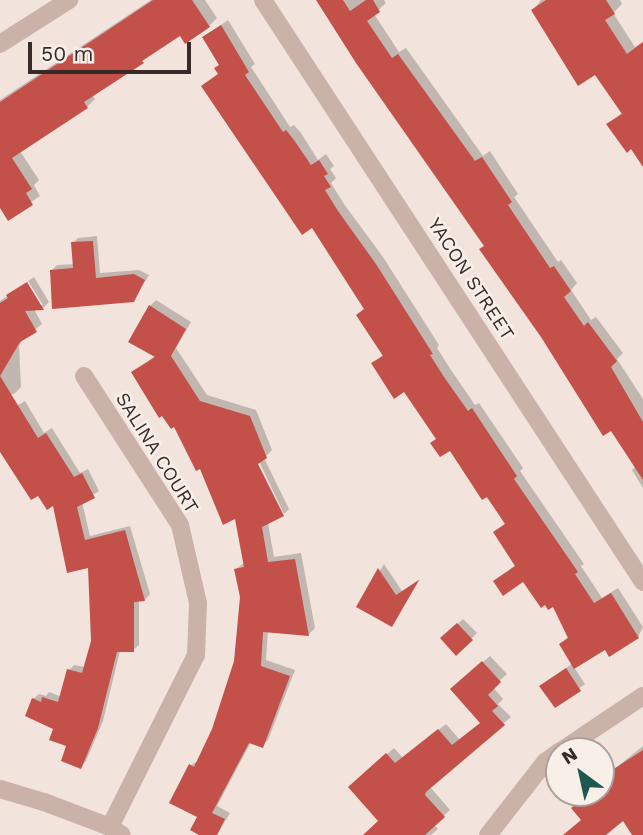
<!DOCTYPE html>
<style>
body{margin:0}
#map{position:relative;width:643px;height:835px;overflow:hidden;background:#f2e4dd;font-family:"Work Sans",sans-serif}
div>[style]{position:absolute}
.shadow>*{inset:0;background:#0003}
.building>*{inset:0;background:#c35149}
.minor>*{height:18px;margin:-9px;padding:0 9px;transform-origin:9px;border-radius:9px;background:#cab2a9}
span{translate:-50% -50%;white-space:nowrap;text-align:center;line-height:1.15;-webkit-text-stroke:5px #f9efe9;paint-order:stroke}
.street-label{font-size:19px;color:#372a29}
.north{position:absolute;left:545px;top:737px;width:70px;height:70px;box-sizing:border-box;background:#f9efe9;border:2px solid #aba09c;border-radius:50%;rotate:327deg;font-size:19px;font-weight:700;line-height:28px;text-align:center;color:#372a29}
.north::after{content:'';display:block;margin:auto;width:24px;height:32px;background:#1f5751;clip-path:polygon(50% 0,100% 100%,50% 72%,0 100%)}
.scale{position:absolute;left:28px;top:42px;width:163px;height:32px;box-sizing:border-box;border:4px solid #372a29;border-top:0;padding-left:9px;font-size:21px;line-height:24px;white-space:nowrap;color:#372a29;-webkit-text-stroke:5px #f9efe9;paint-order:stroke}
</style>
<div id="map">
<div class="shadow">
<i style="clip-path:polygon(151px 0,205px 0,217px 18px,209px 26px,181px 33px,92px 95px,95px 99px,87px 107px,20px 151px,39px 180px,34px 185px,40px 196px,8px 218px,0 204px,0 100px)"></i>
<i style="clip-path:polygon(318px 0,384px 0,386px 3px,374px 14px,399px 52px,406px 48px,483px 156px,490px 151px,518px 194px,514px 197px,558px 262px,561px 260px,577px 283px,571px 290px,591px 320px,596px 317px,623px 353px,617px 359px,643px 399px,643px 488px,632px 470px,636px 466px)"></i>
<i style="clip-path:polygon(541px 0,620px 0,622px 4px,613px 13px,635px 47px,643px 42px,643px 164px,632px 147px,608px 124px,623px 112px,596px 73px,533px 10px)"></i>
<i style="clip-path:polygon(228px 20px,255px 64px,251px 67px,290px 127px,294px 125px,301px 133px,318px 160px,326px 154px,334px 166px,330px 169px,336px 178px,331px 183px,344px 204px,383px 257px,439px 345px,437px 348px,451px 370px,475px 405px,479px 403px,523px 468px,520px 471px,584px 564px,581px 566px,602px 598px,618px 588px,643px 627px,638px 637px,606px 648px,574px 667px,585px 684px,555px 706px,541px 686px,573px 663px,561px 644px,568px 637px,553px 605px,524px 580px,495px 581px,516px 565px,495px 532px,506px 523px,450px 449px,437px 438px,405px 390px,373px 363px,384px 354px,365px 308px,312px 226px,203px 86px,220px 73px,220px 64px,204px 37px)"></i>
<i style="clip-path:polygon(97px 236px,100px 273px,139px 270px,149px 275px,134px 300px,52px 270px,57px 265px,75px 264px,73px 243px,78px 238px)"></i>
<i style="clip-path:polygon(34px 277px,49px 302px,43px 308px,34px 309px,42px 324px,24px 338px,19px 346px,21px 387px,14px 394px,0 395px,0 301px,26px 283px,39px 305px,43px 305px,28px 281px)"></i>
<i style="clip-path:polygon(156px 300px,191px 322px,176px 348px,207px 395px,256px 410px,272px 450px,264px 458px,289px 509px,284px 514px,256px 455px,274px 557px,301px 553px,315px 628px,309px 634px,268px 630px,266px 660px,295px 670px,268px 740px,262px 746px,251px 742px,217px 806px,230px 813px,217px 835px,203px 835px,191px 765px,199px 760px,214px 730px,236px 662px,241px 597px,236px 569px,245px 562px,236px 517px,175px 424px,133px 373px,156px 355px,150px 306px)"></i>
<i style="clip-path:polygon(25px 401px,44px 433px,52px 428px,80px 473px,88px 469px,99px 491px,82px 502px,90px 536px,130px 526px,150px 594px,145px 600px,139px 600px,139px 645px,133px 650px,120px 651px,103px 721px,86px 761px,81px 767px,33px 699px,39px 694px,46px 696px,49px 692px,62px 697px,69px 670px,74px 665px,86px 667px,92px 641px,90px 566px,54px 503px,0 448px,0 416px)"></i>
<i style="clip-path:polygon(384px 564px,402px 591px,420px 579px,392px 625px,358px 606px)"></i>
<i style="clip-path:polygon(463px 619px,477px 633px,457px 653px,443px 638px)"></i>
<i style="clip-path:polygon(490px 656px,507px 674px,493px 687px,503px 699px,498px 704px,511px 717px,432px 785px,431px 788px,450px 810px,434px 825px,438px 829px,431px 835px,366px 835px,381px 821px,357px 780px,394px 748px,403px 758px,446px 724px,460px 740px,482px 722px,459px 683px)"></i>
<i style="clip-path:polygon(643px 746px,643px 835px,634px 835px,623px 818px,603px 835px,572px 835px,583px 819px,590px 793px,601px 793px,601px 784px,610px 777px,608px 774px)"></i>
</div>
<div class="building">
<i style="clip-path:polygon(153px 0,192px 0,210px 27px,185px 44px,180px 36px,142px 61px,144px 63px,84px 102px,88px 108px,12px 158px,32px 189px,26px 193px,33px 205px,8px 221px,0 208px,0 102px)"></i>
<i style="clip-path:polygon(316px 0,343px 0,350px 11px,366px 0,373px 0,380px 12px,367px 21px,392px 58px,398px 54px,475px 161px,482px 157px,512px 202px,508px 205px,550px 268px,554px 266px,571px 291px,564px 297px,584px 326px,588px 322px,617px 361px,611px 367px,643px 422px,643px 480px,611px 431px,603px 436px,541px 337px,479px 249px,484px 246px,356px 63px)"></i>
<i style="clip-path:polygon(546px 0,606px 0,615px 14px,605px 20px,627px 54px,643px 42px,643px 167px,631px 149px,627px 153px,606px 124px,622px 114px,595px 75px,578px 86px,531px 10px)"></i>
<i style="clip-path:polygon(221px 25px,249px 72px,245px 75px,283px 132px,286px 130px,294px 140px,311px 165px,319px 160px,328px 174px,324px 176px,331px 187px,325px 190px,338px 211px,376px 264px,433px 354px,430px 355px,444px 377px,468px 411px,472px 408px,517px 476px,514px 479px,578px 572px,575px 574px,594px 603px,611px 593px,639px 638px,609px 657px,605px 650px,574px 669px,559px 644px,568px 638px,553px 607px,548px 610px,545px 605px,541px 608px,523px 582px,503px 596px,493px 581px,515px 566px,493px 532px,505px 524px,487px 497px,482px 500px,450px 451px,440px 457px,430px 443px,436px 439px,404px 392px,394px 399px,371px 363px,383px 356px,356px 315px,364px 309px,353px 292px,312px 228px,302px 235px,201px 86px,218px 74px,214px 68px,219px 65px,202px 37px)"></i>
<i style="clip-path:polygon(93px 241px,96px 278px,134px 274px,145px 280px,134px 302px,52px 309px,50px 270px,73px 268px,71px 242px)"></i>
<i style="clip-path:polygon(27px 282px,44px 310px,25px 311px,37px 332px,20px 342px,0 376px,38px 438px,46px 433px,74px 477px,82px 473px,95px 498px,77px 507px,85px 540px,125px 530px,145px 601px,134px 602px,134px 652px,117px 652px,98px 728px,81px 769px,61px 761px,66px 746px,49px 740px,53px 729px,25px 716px,32px 698px,41px 702px,42px 697px,58px 702px,67px 669px,82px 673px,91px 641px,88px 568px,67px 573px,53px 506px,47px 510px,38px 496px,31px 500px,0 452px,0 303px,8px 298px,6px 295px)"></i>
<i style="clip-path:polygon(149px 305px,186px 329px,171px 356px,200px 401px,250px 416px,267px 458px,258px 464px,284px 516px,262px 527px,268px 562px,295px 559px,309px 636px,263px 632px,261px 666px,290px 676px,263px 748px,249px 743px,212px 813px,225px 819px,217px 835px,199px 835px,190px 830px,197px 817px,169px 803px,189px 764px,194px 767px,212px 729px,234px 661px,240px 597px,234px 569px,244px 567px,235px 519px,223px 525px,200px 469px,196px 471px,174px 427px,171px 429px,162px 416px,159px 418px,131px 372px,155px 357px,128px 342px)"></i>
<i style="clip-path:polygon(378px 568px,396px 595px,419px 580px,392px 627px,356px 607px)"></i>
<i style="clip-path:polygon(457px 623px,473px 640px,456px 656px,440px 638px)"></i>
<i style="clip-path:polygon(482px 661px,501px 682px,488px 695px,498px 706px,492px 711px,505px 725px,426px 792px,425px 795px,445px 817px,425px 835px,363px 835px,378px 821px,348px 787px,386px 753px,395px 763px,438px 729px,452px 745px,480px 723px,450px 689px)"></i>
<i style="clip-path:polygon(566px 668px,581px 691px,555px 708px,539px 686px)"></i>
<i style="clip-path:polygon(643px 750px,643px 835px,632px 835px,623px 821px,606px 835px,563px 835px,581px 820px,571px 808px,589px 793px,601px 793px,601px 783px,608px 777px,606px 774px)"></i>
</div>
<div class="minor">
<i style="left:263px;top:0;width:695px;rotate:56.86deg"></i>
<i style="left:0;top:44px;width:82px;rotate:-32.5deg"></i>
<i style="left:84px;top:376px;width:177px;rotate:57.2deg"></i>
<i style="left:180px;top:525px;width:80px;rotate:77deg"></i>
<i style="left:198px;top:603px;width:52px;rotate:92.2deg"></i>
<i style="left:196px;top:655px;width:192px;rotate:116.6deg"></i>
<i style="left:561px;top:751px;width:99px;rotate:-33.9deg"></i>
<i style="left:0;top:789px;width:46px;rotate:16.5deg"></i>
<i style="left:44px;top:802px;width:71px;rotate:20.7deg"></i>
<i style="left:110px;top:827px;width:14px;rotate:34deg"></i>
<i style="left:488px;top:835px;width:93px;rotate:-52deg"></i>
<i style="left:545px;top:762px;width:17px;rotate:-36deg"></i>
</div>
<div class="street-label">
<span style="left:471px;top:279px;rotate:57deg">YACON STREET</span>
<span style="left:157px;top:453px;rotate:58deg">SALINA COURT</span>
</div>
<div class="north">N</div>
<div class="scale">50 m</div>
</div>
